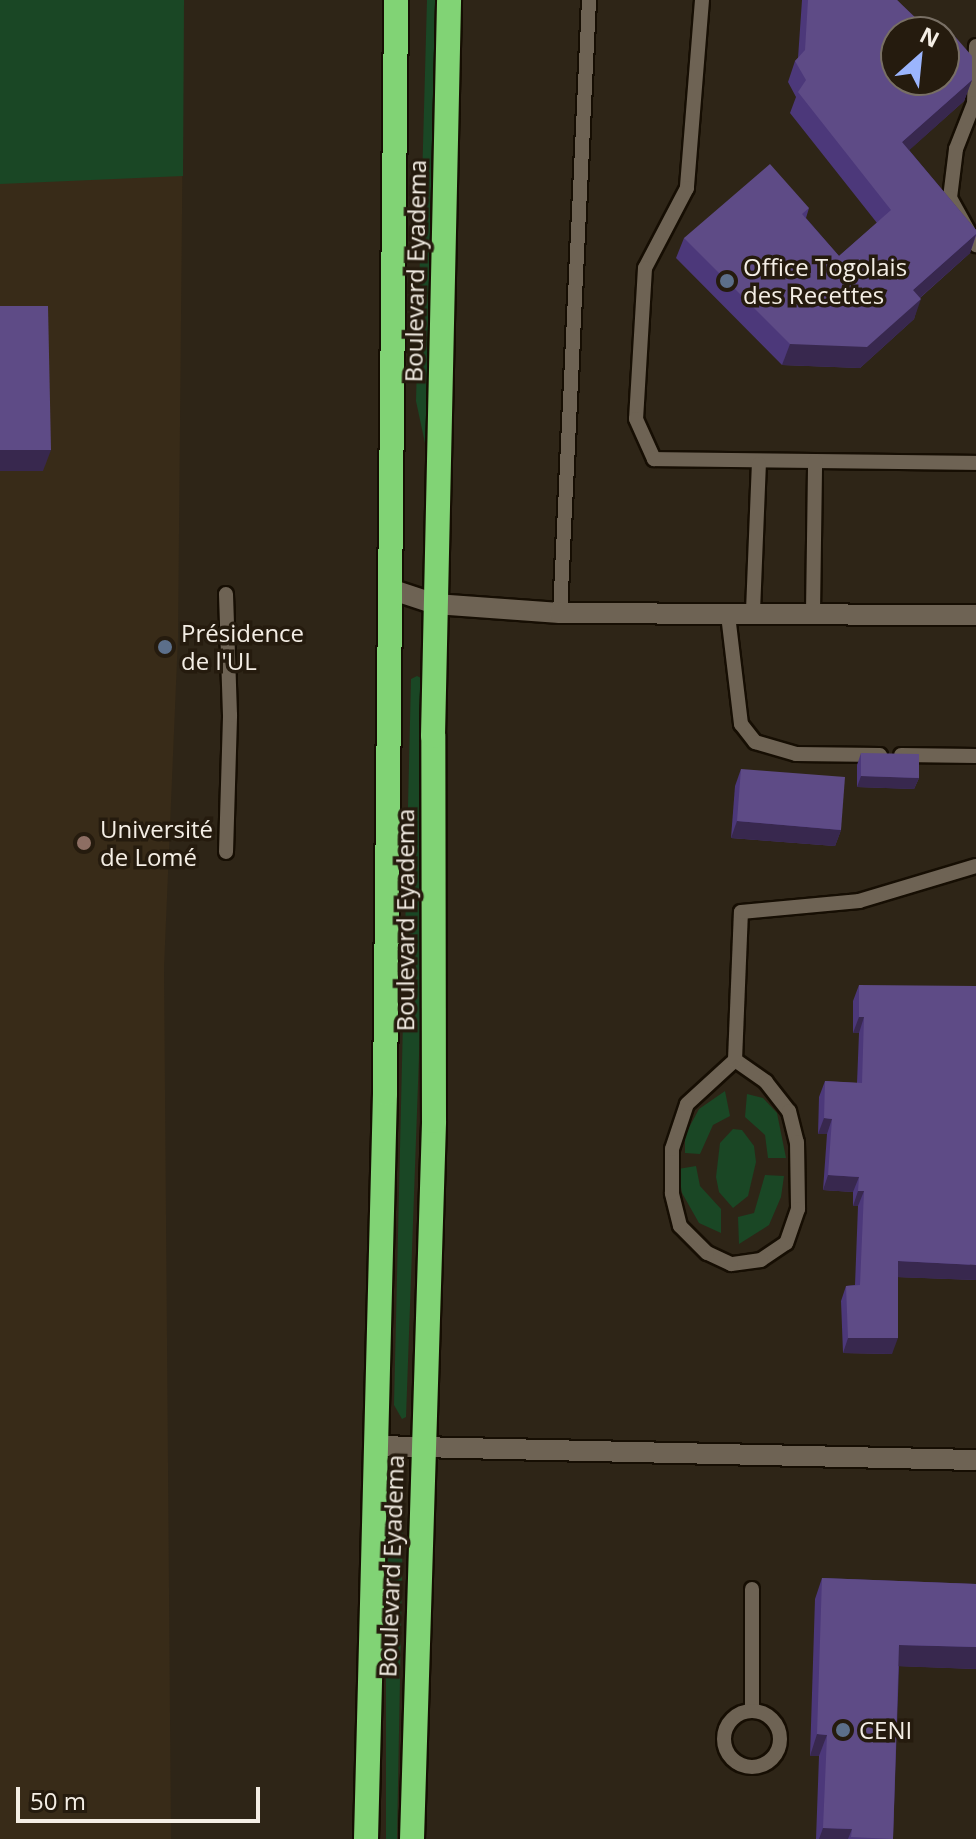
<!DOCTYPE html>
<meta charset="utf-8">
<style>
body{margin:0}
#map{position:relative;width:976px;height:1839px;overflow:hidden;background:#2e2517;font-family:"Open Sans",sans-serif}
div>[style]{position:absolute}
.built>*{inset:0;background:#382b18}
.green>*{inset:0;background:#1a4725}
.roads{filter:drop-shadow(2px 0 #160e03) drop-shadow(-2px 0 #160e03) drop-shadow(0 2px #160e03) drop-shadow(0 -2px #160e03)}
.lane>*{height:14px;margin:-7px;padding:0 7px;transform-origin:7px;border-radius:7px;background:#6e6354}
.lane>.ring{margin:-7px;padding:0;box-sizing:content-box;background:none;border:14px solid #6e6354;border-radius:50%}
.street>*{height:20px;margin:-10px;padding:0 10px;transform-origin:10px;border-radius:10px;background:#6e6354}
.highway>*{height:24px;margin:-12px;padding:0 12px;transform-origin:12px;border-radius:12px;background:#81d375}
.wall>*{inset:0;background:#4c387a}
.shaded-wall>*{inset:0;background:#38284e}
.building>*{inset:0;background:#5e4b86}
.dots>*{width:22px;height:22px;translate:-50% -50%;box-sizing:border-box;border:4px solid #251b0e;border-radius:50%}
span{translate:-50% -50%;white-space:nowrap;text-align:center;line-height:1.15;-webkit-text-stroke:7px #251b0e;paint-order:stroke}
.poi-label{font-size:24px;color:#f4eee5}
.left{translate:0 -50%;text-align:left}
.street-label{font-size:24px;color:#f4eee5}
.north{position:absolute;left:880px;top:16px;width:80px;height:80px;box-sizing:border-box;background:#251b0e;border:2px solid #786f64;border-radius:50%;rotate:27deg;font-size:22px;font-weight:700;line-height:32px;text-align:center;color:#f4eee5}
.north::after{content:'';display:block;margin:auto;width:28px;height:36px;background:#9bb5fd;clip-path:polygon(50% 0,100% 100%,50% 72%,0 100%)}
.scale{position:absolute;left:16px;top:1787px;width:244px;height:36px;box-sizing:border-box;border:4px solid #f4eee5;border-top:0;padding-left:10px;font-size:24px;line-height:28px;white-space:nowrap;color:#f4eee5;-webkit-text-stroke:6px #251b0e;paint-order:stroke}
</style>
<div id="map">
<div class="built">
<i style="clip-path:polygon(0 0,184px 0,178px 637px,164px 968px,171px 1839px,0 1839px)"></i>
</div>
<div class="green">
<i style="clip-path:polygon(0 0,184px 0,183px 176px,0 184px)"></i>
<i style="clip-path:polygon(427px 0,440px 0,429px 462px,416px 401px)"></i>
<i style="clip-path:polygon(417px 676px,425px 680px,423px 945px,406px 1417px,402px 1419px,394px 1405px,411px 679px)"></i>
<i style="clip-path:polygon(725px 1091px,730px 1116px,713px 1125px,700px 1154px,685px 1153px,685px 1135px,699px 1109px)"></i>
<i style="clip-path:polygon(747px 1094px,763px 1098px,777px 1113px,786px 1158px,768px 1158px,765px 1135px,745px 1117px)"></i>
<i style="clip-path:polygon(733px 1129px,742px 1130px,754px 1146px,756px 1162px,748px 1196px,733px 1208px,719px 1192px,716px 1177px,720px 1143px)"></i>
<i style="clip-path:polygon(696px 1166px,700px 1186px,721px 1209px,721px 1233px,699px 1223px,682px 1193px,678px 1169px)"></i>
<i style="clip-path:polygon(765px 1175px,784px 1176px,781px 1197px,769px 1225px,739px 1244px,738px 1217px,754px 1213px)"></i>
<i style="clip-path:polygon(397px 1461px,404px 1464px,397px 1839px,386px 1839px,386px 1624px,391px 1466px)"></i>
</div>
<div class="roads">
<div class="lane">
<i style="left:702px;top:0;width:189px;rotate:94.6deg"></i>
<i style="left:687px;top:188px;width:90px;rotate:117.7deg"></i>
<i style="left:645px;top:268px;width:151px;rotate:93.4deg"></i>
<i style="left:636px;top:419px;width:44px;rotate:65.8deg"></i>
<i style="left:654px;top:459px;width:322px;rotate:0.7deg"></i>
<i style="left:976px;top:46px;width:57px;rotate:92deg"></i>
<i style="left:974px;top:103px;width:49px;rotate:111.4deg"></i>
<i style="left:956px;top:149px;width:49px;rotate:97deg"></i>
<i style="left:950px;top:198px;width:54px;rotate:61deg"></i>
<i style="left:753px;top:611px;width:147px;rotate:-87.7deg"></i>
<i style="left:813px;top:612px;width:151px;rotate:-89.2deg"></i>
<i style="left:560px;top:613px;width:614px;rotate:-87.29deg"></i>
<i style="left:728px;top:615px;width:110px;rotate:83.2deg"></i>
<i style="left:741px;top:724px;width:23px;rotate:52deg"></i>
<i style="left:755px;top:742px;width:43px;rotate:16.3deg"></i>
<i style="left:796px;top:754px;width:84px;rotate:0.7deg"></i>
<i style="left:901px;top:755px;width:75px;rotate:0.8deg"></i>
<i style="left:226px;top:852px;width:137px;rotate:-88.3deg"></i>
<i style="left:230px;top:715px;width:121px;rotate:-91.9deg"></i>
<i style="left:735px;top:1060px;width:38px;rotate:35deg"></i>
<i style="left:766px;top:1082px;width:37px;rotate:52deg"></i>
<i style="left:789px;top:1111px;width:32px;rotate:76deg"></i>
<i style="left:797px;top:1142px;width:67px;rotate:89.1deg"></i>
<i style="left:798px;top:1209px;width:36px;rotate:109deg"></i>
<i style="left:786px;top:1243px;width:30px;rotate:146deg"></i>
<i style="left:761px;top:1260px;width:30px;rotate:172deg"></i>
<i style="left:731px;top:1264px;width:26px;rotate:-155deg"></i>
<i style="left:707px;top:1253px;width:38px;rotate:-135deg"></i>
<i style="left:680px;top:1226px;width:34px;rotate:-104deg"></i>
<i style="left:672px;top:1193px;width:44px;rotate:-90deg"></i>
<i style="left:672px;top:1149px;width:47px;rotate:-71.6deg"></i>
<i style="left:687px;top:1104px;width:65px;rotate:-42.5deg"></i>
<i style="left:735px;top:1060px;width:148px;rotate:-87.7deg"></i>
<i style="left:741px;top:912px;width:119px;rotate:-5.3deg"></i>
<i style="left:859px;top:901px;width:122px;rotate:-16.7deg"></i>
<i style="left:752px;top:1711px;width:122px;rotate:-90deg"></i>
<i class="ring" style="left:724px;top:1711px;width:42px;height:42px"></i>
</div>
<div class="street">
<i style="left:390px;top:589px;width:47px;rotate:18.4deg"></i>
<i style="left:435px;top:604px;width:125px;rotate:4.1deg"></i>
<i style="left:560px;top:613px;width:416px;rotate:0.3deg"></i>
<i style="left:376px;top:1446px;width:600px;rotate:1.34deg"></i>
</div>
<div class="highway">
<i style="left:366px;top:1839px;width:746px;rotate:-88.54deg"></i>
<i style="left:385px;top:1093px;width:1093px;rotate:-89.42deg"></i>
<i style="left:412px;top:1839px;width:718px;rotate:-88.24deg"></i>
<i style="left:434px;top:1121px;width:385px;rotate:-90.1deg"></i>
<i style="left:433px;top:736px;width:736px;rotate:-88.75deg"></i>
</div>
</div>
<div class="wall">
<i style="clip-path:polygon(802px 0,897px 0,972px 80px,964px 101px,909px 150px,976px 230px,976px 236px,970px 253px,920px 298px,914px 319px,860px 368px,782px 365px,676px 258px,684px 238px,809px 208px,806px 218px,839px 256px,877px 223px,790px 113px,796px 97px,788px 82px,795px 61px,798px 58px)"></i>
<i style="clip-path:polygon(861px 753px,919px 778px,914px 789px,857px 787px,857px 765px)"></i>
<i style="clip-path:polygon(741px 769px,841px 830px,835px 846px,731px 838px,735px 786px)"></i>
<i style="clip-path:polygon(859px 985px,976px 1280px,898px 1277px,892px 1354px,843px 1353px,841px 1301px,846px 1286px,855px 1285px,858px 1206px,853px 1206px,853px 1192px,823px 1190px,827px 1134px,818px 1134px,819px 1097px,825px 1081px,857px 1083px,859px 1033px,853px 1033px,853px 1001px)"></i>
<i style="clip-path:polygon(822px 1578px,976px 1584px,976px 1669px,899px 1666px,893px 1839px,816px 1839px,819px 1756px,810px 1756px,815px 1599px)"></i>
</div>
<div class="shaded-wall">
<i style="clip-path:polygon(972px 80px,964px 101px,895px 163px,902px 142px)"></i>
<i style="clip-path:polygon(976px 234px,970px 253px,906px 310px,913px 290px)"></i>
<i style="clip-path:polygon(921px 299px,914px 319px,860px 368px,782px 365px,790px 344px)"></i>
<i style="clip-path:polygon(0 450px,51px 450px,43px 471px,0 471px)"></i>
<i style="clip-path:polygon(861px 776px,919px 778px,914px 789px,857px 787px)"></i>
<i style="clip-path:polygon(737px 821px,841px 830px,835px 846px,731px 838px)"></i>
<i style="clip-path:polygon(859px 1017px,864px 1017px,859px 1033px,853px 1033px)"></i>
<i style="clip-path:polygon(824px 1118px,832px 1119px,827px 1134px,818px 1134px)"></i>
<i style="clip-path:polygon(828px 1175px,859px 1177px,853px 1192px,823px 1190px)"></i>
<i style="clip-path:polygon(858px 1191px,864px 1191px,858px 1206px,853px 1206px)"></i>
<i style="clip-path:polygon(898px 1261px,976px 1265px,976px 1280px,893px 1277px)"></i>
<i style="clip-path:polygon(848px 1338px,898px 1338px,892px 1354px,843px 1353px)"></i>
<i style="clip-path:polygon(899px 1645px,976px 1647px,976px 1669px,892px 1666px)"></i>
<i style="clip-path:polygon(817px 1734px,827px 1735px,819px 1756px,810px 1756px)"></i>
<i style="clip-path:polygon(823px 1828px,852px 1829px,848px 1839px,819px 1839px)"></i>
</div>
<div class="building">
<i style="clip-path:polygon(evenodd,808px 0,897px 0,920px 22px,944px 24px,972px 56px,972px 80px,902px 142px,976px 230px,976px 234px,913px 290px,921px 299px,867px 347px,790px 344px,684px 238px,770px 164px,809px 208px,802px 214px,839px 256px,891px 210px,798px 92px,806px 80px,795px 61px,805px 50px,808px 0,896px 32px,944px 32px,944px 80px,896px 80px,896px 32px)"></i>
<i style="clip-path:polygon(0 306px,48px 306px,51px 450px,0 450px)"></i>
<i style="clip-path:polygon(861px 753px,919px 754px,919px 778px,861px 776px)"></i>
<i style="clip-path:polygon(741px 769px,845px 777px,841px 830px,737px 821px)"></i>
<i style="clip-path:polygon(859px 985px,976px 986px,976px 1265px,898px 1261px,898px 1338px,848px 1338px,846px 1286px,860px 1285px,864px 1191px,858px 1191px,859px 1177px,828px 1175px,832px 1119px,824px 1118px,825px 1081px,862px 1083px,864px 1017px,859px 1017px)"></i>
<i style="clip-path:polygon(822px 1578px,976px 1584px,976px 1647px,899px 1645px,893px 1839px,851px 1837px,852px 1829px,823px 1828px,827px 1735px,817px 1734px)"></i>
</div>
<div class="dots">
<i style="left:727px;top:281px;background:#5c6f8a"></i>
<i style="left:165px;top:647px;background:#5c6f8a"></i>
<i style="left:84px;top:843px;background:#8d6e63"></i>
<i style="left:843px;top:1730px;background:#5c6f8a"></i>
</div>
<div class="poi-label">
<span class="left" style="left:743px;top:281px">Office Togolais<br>des Recettes</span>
<span class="left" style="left:181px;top:647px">Présidence<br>de l'UL</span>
<span class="left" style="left:100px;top:843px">Université<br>de Lomé</span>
<span class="left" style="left:859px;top:1730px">CENI</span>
</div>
<div class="street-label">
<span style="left:415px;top:271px;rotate:-89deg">Boulevard Eyadema</span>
<span style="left:405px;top:920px;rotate:-90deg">Boulevard Eyadema</span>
<span style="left:391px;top:1566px;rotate:-88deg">Boulevard Eyadema</span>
</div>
<div class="north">N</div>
<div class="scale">50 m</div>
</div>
